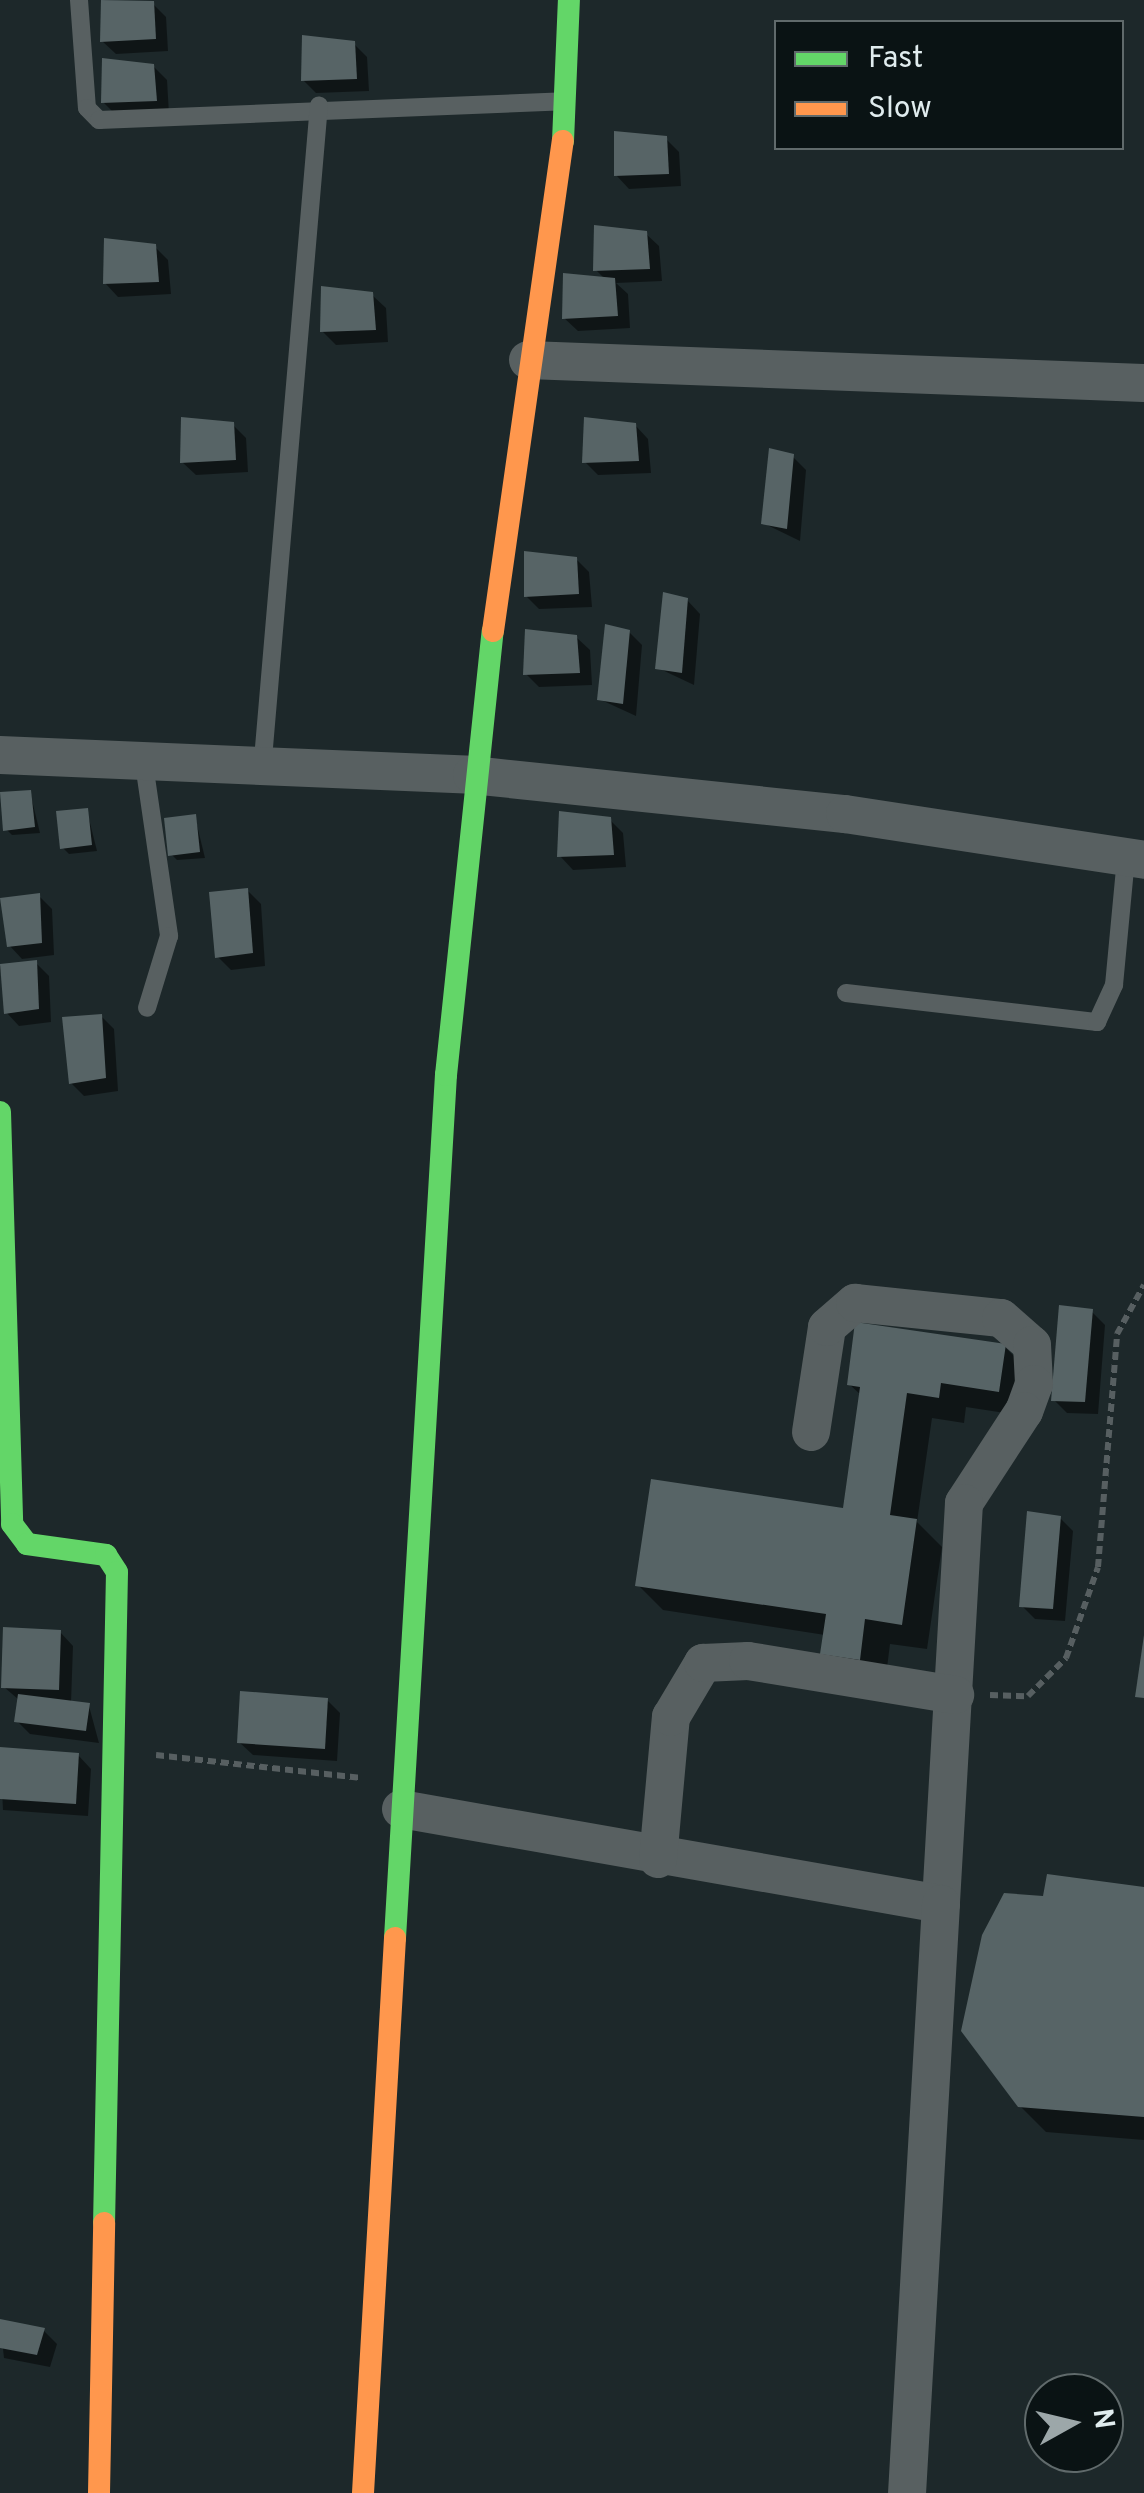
<!DOCTYPE html>
<style>
body{margin:0}
#map{position:relative;width:1144px;height:2493px;overflow:hidden;background:#1d282a;font-family:Overpass,sans-serif}
div>[style]{position:absolute}
.shadow>*{inset:0;background:#0007}
.building>*{inset:0;background:#576466}
.path>*{height:6px;margin-top:-3px;transform-origin:0;background:repeating-linear-gradient(90deg,#575f61 0 8px,transparent 0 13px)}
.lane>*{height:18px;margin:-9px;padding:0 9px;transform-origin:9px;border-radius:9px;background:#586061}
.street>*{height:38px;margin:-19px;padding:0 19px;transform-origin:19px;border-radius:19px;background:#586061}
.fast>*{height:22px;margin:-11px;padding:0 11px;transform-origin:11px;border-radius:11px;background:#63d668}
.slow>*{height:22px;margin:-11px;padding:0 11px;transform-origin:11px;border-radius:11px;background:#ff974d}
span{translate:-50% -50%;white-space:nowrap;text-align:center;line-height:1.15;-webkit-text-stroke:10px #0a1314;paint-order:stroke}
.legend{position:absolute;left:774px;top:20px;width:350px;height:130px;box-sizing:border-box;background:#0a1314;border:2px solid #606a6b;margin:0;padding:12px 18px;list-style:none;font-size:30px;color:#e0ecee}
.legend li{display:flex;align-items:center;gap:20px;height:50px}
.legend b{width:50px;border:2px solid #606a6b}
.north{position:absolute;left:1024px;top:2373px;width:100px;height:100px;box-sizing:border-box;background:#0a1314;border:2px solid #606a6b;border-radius:50%;rotate:82deg;font-size:28px;font-weight:700;line-height:40px;text-align:center;color:#e0ecee}
.north::after{content:'';display:block;margin:auto;width:35px;height:45px;background:#9ca7a9;clip-path:polygon(50% 0,100% 100%,50% 72%,0 100%)}
</style>
<div id="map">
<div class="shadow">
<i style="clip-path:polygon(104px 0,153px 4px,166px 17px,168px 51px,116px 54px,102px 41px)"></i>
<i style="clip-path:polygon(353px 43px,367px 57px,369px 91px,316px 93px,303px 80px)"></i>
<i style="clip-path:polygon(153px 66px,167px 80px,169px 114px,117px 116px,103px 102px)"></i>
<i style="clip-path:polygon(666px 139px,679px 152px,681px 186px,629px 189px,616px 175px)"></i>
<i style="clip-path:polygon(645px 233px,659px 246px,662px 281px,616px 283px,628px 294px,630px 328px,578px 331px,564px 318px,606px 280px,596px 270px)"></i>
<i style="clip-path:polygon(155px 247px,168px 260px,171px 294px,118px 297px,105px 283px)"></i>
<i style="clip-path:polygon(372px 295px,386px 308px,388px 342px,336px 345px,322px 331px)"></i>
<i style="clip-path:polygon(233px 425px,246px 438px,248px 472px,196px 475px,182px 462px)"></i>
<i style="clip-path:polygon(635px 425px,648px 439px,651px 473px,598px 475px,585px 462px)"></i>
<i style="clip-path:polygon(793px 457px,806px 470px,800px 541px,763px 523px)"></i>
<i style="clip-path:polygon(576px 559px,589px 572px,592px 607px,539px 609px,526px 596px)"></i>
<i style="clip-path:polygon(687px 600px,700px 614px,694px 685px,658px 668px)"></i>
<i style="clip-path:polygon(629px 632px,642px 645px,636px 716px,599px 699px)"></i>
<i style="clip-path:polygon(576px 637px,590px 650px,592px 685px,539px 687px,526px 674px)"></i>
<i style="clip-path:polygon(30px 792px,40px 833px,12px 835px,6px 829px)"></i>
<i style="clip-path:polygon(87px 811px,97px 851px,69px 854px,63px 848px)"></i>
<i style="clip-path:polygon(195px 817px,205px 858px,177px 860px,171px 854px)"></i>
<i style="clip-path:polygon(610px 820px,623px 833px,626px 867px,573px 870px,560px 856px)"></i>
<i style="clip-path:polygon(248px 891px,261px 904px,265px 966px,231px 970px,218px 957px)"></i>
<i style="clip-path:polygon(39px 896px,52px 909px,54px 955px,22px 959px,9px 945px)"></i>
<i style="clip-path:polygon(36px 963px,49px 976px,51px 1022px,19px 1026px,6px 1012px,0 966px)"></i>
<i style="clip-path:polygon(101px 1016px,114px 1029px,118px 1091px,84px 1096px,71px 1083px)"></i>
<i style="clip-path:polygon(1092px 1312px,1105px 1325px,1098px 1414px,1067px 1413px,1054px 1400px)"></i>
<i style="clip-path:polygon(1005px 1347px,1030px 1372px,1024px 1416px,966px 1407px,964px 1423px,932px 1418px,917px 1522px,942px 1547px,927px 1649px,890px 1644px,885px 1684px,823px 1653px,825px 1635px,663px 1610px,638px 1585px,845px 1511px,862px 1396px,849px 1384px)"></i>
<i style="clip-path:polygon(1060px 1518px,1073px 1531px,1065px 1621px,1035px 1619px,1022px 1606px)"></i>
<i style="clip-path:polygon(60px 1632px,73px 1646px,71px 1703px,89px 1706px,99px 1743px,30px 1734px,17px 1721px,19px 1700px,4px 1687px)"></i>
<i style="clip-path:polygon(327px 1700px,340px 1713px,337px 1761px,253px 1755px,239px 1742px)"></i>
<i style="clip-path:polygon(0 1749px,78px 1755px,91px 1769px,88px 1816px,3px 1810px)"></i>
<i style="clip-path:polygon(1144px 1889px,1144px 2140px,1046px 2132px,1020px 2106px,1045px 1899px)"></i>
<i style="clip-path:polygon(0 2322px,44px 2331px,57px 2344px,50px 2367px,4px 2358px)"></i>
</div>
<div class="building">
<i style="clip-path:polygon(101px 0,154px 1px,156px 39px,100px 42px)"></i>
<i style="clip-path:polygon(302px 35px,355px 41px,357px 79px,301px 81px)"></i>
<i style="clip-path:polygon(102px 58px,154px 64px,157px 101px,101px 103px)"></i>
<i style="clip-path:polygon(614px 131px,667px 136px,669px 174px,614px 176px)"></i>
<i style="clip-path:polygon(594px 225px,647px 231px,650px 269px,593px 271px)"></i>
<i style="clip-path:polygon(104px 238px,156px 244px,159px 282px,103px 284px)"></i>
<i style="clip-path:polygon(563px 273px,615px 278px,618px 316px,562px 319px)"></i>
<i style="clip-path:polygon(321px 286px,373px 292px,376px 330px,320px 332px)"></i>
<i style="clip-path:polygon(181px 417px,234px 422px,236px 460px,180px 463px)"></i>
<i style="clip-path:polygon(584px 417px,636px 423px,639px 461px,582px 463px)"></i>
<i style="clip-path:polygon(769px 448px,794px 454px,787px 529px,761px 524px)"></i>
<i style="clip-path:polygon(524px 551px,577px 557px,579px 594px,524px 597px)"></i>
<i style="clip-path:polygon(663px 592px,688px 598px,682px 673px,655px 669px)"></i>
<i style="clip-path:polygon(605px 624px,630px 630px,623px 704px,597px 700px)"></i>
<i style="clip-path:polygon(525px 629px,577px 635px,580px 673px,523px 675px)"></i>
<i style="clip-path:polygon(31px 790px,35px 827px,3px 831px,0 792px)"></i>
<i style="clip-path:polygon(88px 808px,92px 845px,60px 849px,56px 811px)"></i>
<i style="clip-path:polygon(559px 811px,611px 817px,614px 855px,557px 857px)"></i>
<i style="clip-path:polygon(196px 814px,200px 852px,168px 856px,164px 818px)"></i>
<i style="clip-path:polygon(248px 888px,253px 953px,215px 958px,209px 892px)"></i>
<i style="clip-path:polygon(40px 893px,42px 943px,7px 947px,0 898px)"></i>
<i style="clip-path:polygon(37px 960px,39px 1009px,4px 1014px,0 964px)"></i>
<i style="clip-path:polygon(102px 1014px,106px 1078px,69px 1084px,62px 1017px)"></i>
<i style="clip-path:polygon(1059px 1305px,1093px 1309px,1085px 1402px,1051px 1401px)"></i>
<i style="clip-path:polygon(855px 1322px,1006px 1344px,999px 1392px,941px 1383px,939px 1398px,907px 1393px,890px 1515px,917px 1519px,902px 1625px,865px 1619px,860px 1660px,820px 1654px,826px 1614px,635px 1586px,651px 1479px,843px 1508px,860px 1387px,847px 1385px)"></i>
<i style="clip-path:polygon(1027px 1511px,1061px 1516px,1053px 1609px,1019px 1607px)"></i>
<i style="clip-path:polygon(3px 1627px,61px 1630px,59px 1690px,1px 1688px)"></i>
<i style="clip-path:polygon(1144px 1635px,1144px 1698px,1135px 1697px)"></i>
<i style="clip-path:polygon(240px 1691px,328px 1698px,325px 1749px,237px 1743px)"></i>
<i style="clip-path:polygon(18px 1694px,90px 1703px,86px 1731px,14px 1722px)"></i>
<i style="clip-path:polygon(0 1747px,79px 1753px,76px 1804px,0 1799px)"></i>
<i style="clip-path:polygon(1047px 1874px,1144px 1887px,1144px 2117px,1018px 2107px,961px 2031px,982px 1935px,1004px 1893px,1043px 1896px)"></i>
<i style="clip-path:polygon(0 2319px,45px 2328px,37px 2355px,0 2348px)"></i>
</div>
<div class="path">
<i style="left:990px;top:1695px;width:38px;rotate:2deg"></i>
<i style="left:1028px;top:1696px;width:54px;rotate:-45deg"></i>
<i style="left:1066px;top:1658px;width:96px;rotate:-70.6deg"></i>
<i style="left:1098px;top:1567px;width:234px;rotate:-85.3deg"></i>
<i style="left:1117px;top:1334px;width:56px;rotate:-61.1deg"></i>
<i style="left:156px;top:1755px;width:207px;rotate:6.4deg"></i>
</div>
<div class="lane">
<i style="left:79px;top:0;width:108px;rotate:85.8deg"></i>
<i style="left:87px;top:108px;width:17px;rotate:45deg"></i>
<i style="left:99px;top:120px;width:465px;rotate:-2.3deg"></i>
<i style="left:143px;top:757px;width:181px;rotate:81.7deg"></i>
<i style="left:169px;top:936px;width:75px;rotate:107deg"></i>
<i style="left:263px;top:759px;width:656px;rotate:-85.11deg"></i>
<i style="left:846px;top:993px;width:253px;rotate:6.6deg"></i>
<i style="left:1097px;top:1022px;width:41px;rotate:-65.3deg"></i>
<i style="left:1114px;top:985px;width:129px;rotate:-84.6deg"></i>
</div>
<div class="street">
<i style="left:528px;top:360px;width:616px;rotate:2.14deg"></i>
<i style="left:0;top:755px;width:472px;rotate:2.4deg"></i>
<i style="left:472px;top:775px;width:375px;rotate:6deg"></i>
<i style="left:845px;top:814px;width:303px;rotate:8.7deg"></i>
<i style="left:811px;top:1432px;width:106px;rotate:-81.3deg"></i>
<i style="left:827px;top:1327px;width:37px;rotate:-41deg"></i>
<i style="left:855px;top:1303px;width:147px;rotate:5.9deg"></i>
<i style="left:1001px;top:1318px;width:41px;rotate:41.1deg"></i>
<i style="left:1032px;top:1345px;width:39px;rotate:87deg"></i>
<i style="left:1034px;top:1384px;width:29px;rotate:110deg"></i>
<i style="left:1024px;top:1411px;width:110px;rotate:123.1deg"></i>
<i style="left:964px;top:1503px;width:402px;rotate:93.3deg"></i>
<i style="left:401px;top:1809px;width:548px;rotate:9.98deg"></i>
<i style="left:941px;top:1904px;width:590px;rotate:93.3deg"></i>
<i style="left:658px;top:1859px;width:143px;rotate:-84.8deg"></i>
<i style="left:671px;top:1717px;width:63px;rotate:-59.3deg"></i>
<i style="left:703px;top:1663px;width:45px;rotate:-2.5deg"></i>
<i style="left:748px;top:1661px;width:210px;rotate:9.3deg"></i>
</div>
<div class="fast">
<i style="left:563px;top:141px;width:141px;rotate:-87.6deg"></i>
<i style="left:0;top:1112px;width:412px;rotate:88.3deg"></i>
<i style="left:12px;top:1524px;width:25px;rotate:53deg"></i>
<i style="left:27px;top:1544px;width:80px;rotate:7.9deg"></i>
<i style="left:106px;top:1555px;width:20px;rotate:57deg"></i>
<i style="left:117px;top:1572px;width:651px;rotate:91.14deg"></i>
<i style="left:395px;top:1938px;width:865px;rotate:-86.62deg"></i>
<i style="left:446px;top:1075px;width:446px;rotate:-84deg"></i>
</div>
<div class="slow">
<i style="left:493px;top:631px;width:495px;rotate:-81.9deg"></i>
<i style="left:99px;top:2493px;width:270px;rotate:-88.9deg"></i>
<i style="left:363px;top:2493px;width:556px;rotate:-86.7deg"></i>
</div>
<ul class="legend">
<li><b style="height:12px;background:#63d668"></b>Fast</li>
<li><b style="height:12px;background:#ff974d"></b>Slow</li>
</ul>
<div class="north">N</div>
</div>
